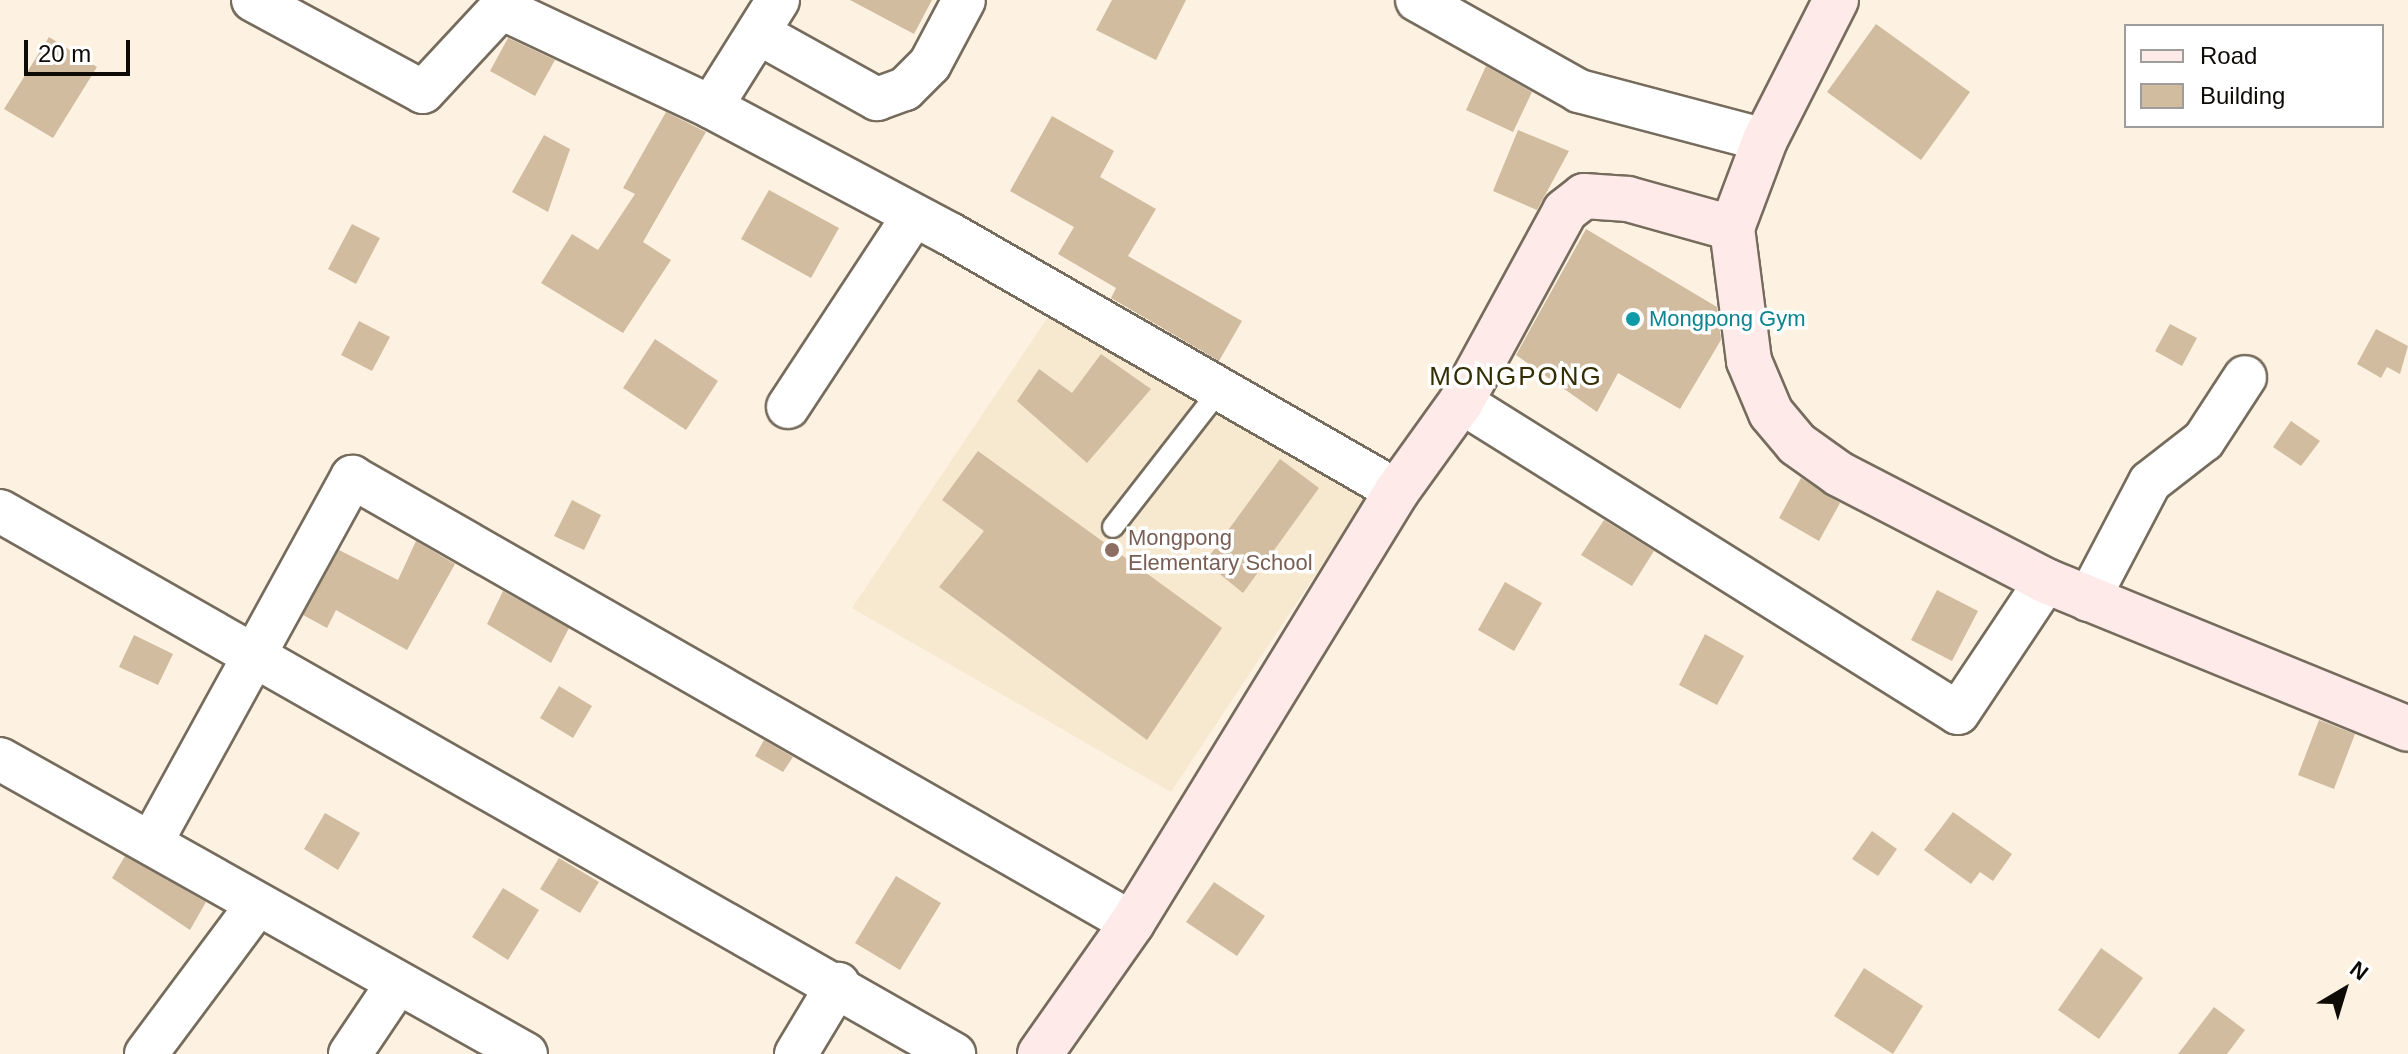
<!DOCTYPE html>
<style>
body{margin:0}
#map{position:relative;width:2408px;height:1054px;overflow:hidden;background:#fdf2e1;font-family:Helvetica,sans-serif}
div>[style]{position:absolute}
.built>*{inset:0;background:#f7e8d0}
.building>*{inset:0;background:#d1bc9f}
.roads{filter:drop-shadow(2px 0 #766c5d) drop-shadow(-2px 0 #766c5d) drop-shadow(0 2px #766c5d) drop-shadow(0 -2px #766c5d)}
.lane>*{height:20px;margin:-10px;padding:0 10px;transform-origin:10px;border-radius:10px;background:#fff}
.street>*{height:42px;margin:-21px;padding:0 21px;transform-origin:21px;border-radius:21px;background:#fff}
.secondary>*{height:44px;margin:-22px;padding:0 22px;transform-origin:22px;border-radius:22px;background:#feeae8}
.dots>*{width:22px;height:22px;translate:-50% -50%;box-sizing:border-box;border:4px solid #fff;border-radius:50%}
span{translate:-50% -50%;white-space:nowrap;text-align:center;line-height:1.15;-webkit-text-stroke:7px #fff;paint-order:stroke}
.culture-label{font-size:22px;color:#0d838f}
.left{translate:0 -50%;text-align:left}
.education-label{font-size:22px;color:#785e54}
.quarter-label{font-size:26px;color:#332e03;letter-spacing:2px}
.legend{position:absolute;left:2124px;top:24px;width:260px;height:104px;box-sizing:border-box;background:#fff;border:2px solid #9f9d9b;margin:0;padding:10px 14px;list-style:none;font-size:24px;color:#0e0b06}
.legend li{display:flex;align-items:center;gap:16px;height:40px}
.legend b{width:40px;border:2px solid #9f9d9b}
.north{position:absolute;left:2304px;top:950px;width:80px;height:80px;-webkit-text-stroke:6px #fff;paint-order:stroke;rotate:38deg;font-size:22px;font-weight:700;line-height:32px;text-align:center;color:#0e0b06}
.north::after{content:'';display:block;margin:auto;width:28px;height:36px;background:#0e0b06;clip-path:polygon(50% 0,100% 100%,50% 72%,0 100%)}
.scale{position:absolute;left:24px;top:40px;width:106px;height:36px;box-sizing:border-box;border:4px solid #0e0b06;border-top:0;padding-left:10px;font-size:24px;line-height:28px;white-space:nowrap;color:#0e0b06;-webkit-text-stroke:6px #fff;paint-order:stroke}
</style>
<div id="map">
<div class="built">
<i style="clip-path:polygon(1048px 317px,1371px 491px,1171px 792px,852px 608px)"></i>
</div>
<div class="building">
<i style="clip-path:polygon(850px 0,932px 0,914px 34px)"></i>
<i style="clip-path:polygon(1112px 0,1186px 0,1156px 60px,1096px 30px)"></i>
<i style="clip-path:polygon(1876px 24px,1970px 92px,1921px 160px,1827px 92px)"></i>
<i style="clip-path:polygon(49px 37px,97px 67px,53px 138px,4px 109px)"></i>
<i style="clip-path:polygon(508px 38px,555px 60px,535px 96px,490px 71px)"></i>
<i style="clip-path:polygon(1486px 66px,1532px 92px,1513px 132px,1466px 110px)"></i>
<i style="clip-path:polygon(666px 112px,706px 132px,643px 242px,671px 260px,623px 333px,541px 283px,572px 234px,598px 250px,635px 194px,623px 188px)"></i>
<i style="clip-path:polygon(1052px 116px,1114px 151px,1100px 177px,1156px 209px,1128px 256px,1242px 321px,1219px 361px,1111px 298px,1116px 288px,1058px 254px,1074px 227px,1010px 191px)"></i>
<i style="clip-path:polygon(1518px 130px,1569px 151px,1537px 210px,1493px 191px)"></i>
<i style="clip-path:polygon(544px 135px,570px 149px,548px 212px,512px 192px)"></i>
<i style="clip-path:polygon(769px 190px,839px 228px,811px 278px,741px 239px)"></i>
<i style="clip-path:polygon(352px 224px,380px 238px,356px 284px,328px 269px)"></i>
<i style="clip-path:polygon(1586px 229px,1717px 307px,1721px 340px,1680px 409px,1618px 373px,1597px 412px,1516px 355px)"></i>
<i style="clip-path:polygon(359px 321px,390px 337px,372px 371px,341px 355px)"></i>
<i style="clip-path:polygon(2170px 324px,2197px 338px,2182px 366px,2155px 351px)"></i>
<i style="clip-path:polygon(2376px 329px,2408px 346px,2400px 374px,2387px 367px,2381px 378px,2357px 364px)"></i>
<i style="clip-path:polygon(655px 339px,718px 381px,686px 430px,623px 388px)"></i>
<i style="clip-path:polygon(1101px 354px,1151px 389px,1087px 463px,1017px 401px,1039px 369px,1072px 393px)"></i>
<i style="clip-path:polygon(2291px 421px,2320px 441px,2301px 466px,2273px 447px)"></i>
<i style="clip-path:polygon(978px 451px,1222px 628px,1147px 740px,939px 587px,984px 531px,942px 500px)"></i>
<i style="clip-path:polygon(1280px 459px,1319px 488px,1243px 593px,1205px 562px)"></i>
<i style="clip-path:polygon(1801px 478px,1840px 503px,1819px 541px,1779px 518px)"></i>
<i style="clip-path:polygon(572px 500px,601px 515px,584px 550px,554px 536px)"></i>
<i style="clip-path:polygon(1604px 520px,1654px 551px,1632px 586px,1581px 555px)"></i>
<i style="clip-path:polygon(416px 541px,455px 564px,407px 650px,336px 610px,327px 628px,303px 615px,339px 550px,398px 580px)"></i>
<i style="clip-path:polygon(1505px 582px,1542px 603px,1514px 651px,1478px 630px)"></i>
<i style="clip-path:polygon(1937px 590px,1978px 611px,1952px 661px,1911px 640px)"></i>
<i style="clip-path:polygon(503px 591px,569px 628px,551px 663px,487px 624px)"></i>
<i style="clip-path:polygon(1705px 634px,1744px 656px,1717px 705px,1679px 685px)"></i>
<i style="clip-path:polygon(134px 635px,173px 654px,158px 685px,119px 667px)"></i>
<i style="clip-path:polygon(559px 686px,592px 706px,573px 738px,540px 718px)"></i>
<i style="clip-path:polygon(2319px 720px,2355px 734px,2334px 789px,2298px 775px)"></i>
<i style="clip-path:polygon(764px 740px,793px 757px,783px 772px,755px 756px)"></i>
<i style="clip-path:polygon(1953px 812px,2012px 854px,1993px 881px,1980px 872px,1971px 884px,1924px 850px)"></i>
<i style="clip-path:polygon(325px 813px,360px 833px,338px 870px,304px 849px)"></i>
<i style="clip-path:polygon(1872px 831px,1897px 849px,1878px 876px,1852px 859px)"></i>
<i style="clip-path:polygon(125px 856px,206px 902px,190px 930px,112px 878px)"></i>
<i style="clip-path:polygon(559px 858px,599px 882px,580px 913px,540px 889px)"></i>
<i style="clip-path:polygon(896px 876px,941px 903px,900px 970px,855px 943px)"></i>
<i style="clip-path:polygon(1214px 882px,1265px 916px,1237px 956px,1186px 922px)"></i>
<i style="clip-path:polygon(503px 888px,539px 910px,508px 960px,472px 937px)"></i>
<i style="clip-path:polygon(2101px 948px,2143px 978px,2099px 1039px,2058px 1010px)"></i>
<i style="clip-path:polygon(1864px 968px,1923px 1006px,1893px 1054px,1834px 1016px)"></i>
<i style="clip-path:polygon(2214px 1007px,2245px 1030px,2227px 1054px,2178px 1054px)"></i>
</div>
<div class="roads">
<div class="lane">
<i style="left:1113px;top:527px;width:171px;rotate:-52.1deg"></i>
</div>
<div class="street">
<i style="left:253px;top:0;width:193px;rotate:28.4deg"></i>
<i style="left:423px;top:92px;width:115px;rotate:-47.1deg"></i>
<i style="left:501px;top:8px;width:232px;rotate:25.2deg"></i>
<i style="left:711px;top:107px;width:271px;rotate:28deg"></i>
<i style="left:950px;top:234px;width:516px;rotate:29.9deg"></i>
<i style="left:1417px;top:0;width:186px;rotate:29.3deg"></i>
<i style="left:1579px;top:91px;width:192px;rotate:14.8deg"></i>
<i style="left:760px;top:34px;width:134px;rotate:29.1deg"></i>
<i style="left:877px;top:99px;width:30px;rotate:-20deg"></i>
<i style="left:905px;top:89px;width:35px;rotate:-45deg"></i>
<i style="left:930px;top:64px;width:72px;rotate:-62deg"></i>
<i style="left:711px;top:107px;width:126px;rotate:-57.9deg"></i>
<i style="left:1461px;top:402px;width:586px;rotate:32.04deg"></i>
<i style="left:1958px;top:713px;width:159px;rotate:-56.3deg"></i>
<i style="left:788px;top:407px;width:227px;rotate:-56.7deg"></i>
<i style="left:0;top:511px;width:1098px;rotate:29.65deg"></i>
<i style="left:2088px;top:600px;width:133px;rotate:-62.3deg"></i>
<i style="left:2150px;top:482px;width:68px;rotate:-37.9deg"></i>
<i style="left:2204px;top:440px;width:75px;rotate:-56.9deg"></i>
<i style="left:0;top:759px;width:603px;rotate:29.29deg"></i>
<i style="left:151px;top:843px;width:418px;rotate:-61.2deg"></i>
<i style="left:352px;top:477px;width:899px;rotate:29.76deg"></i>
<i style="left:146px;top:1054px;width:187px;rotate:-53.3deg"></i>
<i style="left:350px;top:1054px;width:84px;rotate:-56.1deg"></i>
<i style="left:796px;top:1054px;width:82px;rotate:-59deg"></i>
</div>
<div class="secondary">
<i style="left:1836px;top:0;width:157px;rotate:116.9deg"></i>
<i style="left:1765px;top:140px;width:94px;rotate:110.6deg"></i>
<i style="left:1732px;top:228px;width:134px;rotate:82.7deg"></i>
<i style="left:1749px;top:361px;width:56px;rotate:67.1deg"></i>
<i style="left:1771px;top:413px;width:40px;rotate:50deg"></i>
<i style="left:1797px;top:444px;width:52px;rotate:35.5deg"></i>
<i style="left:1839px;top:474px;width:233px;rotate:27.3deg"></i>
<i style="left:2046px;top:581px;width:391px;rotate:22.2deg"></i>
<i style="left:1040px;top:1054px;width:160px;rotate:-54.9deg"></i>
<i style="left:1132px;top:923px;width:507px;rotate:-58.47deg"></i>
<i style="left:1397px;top:491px;width:110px;rotate:-54.3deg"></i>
<i style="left:1461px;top:402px;width:217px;rotate:-61.4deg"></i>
<i style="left:1565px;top:211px;width:24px;rotate:-38deg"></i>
<i style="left:1584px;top:196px;width:44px;rotate:3.9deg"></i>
<i style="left:1628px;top:199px;width:108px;rotate:15.6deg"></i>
</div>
</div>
<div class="dots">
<i style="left:1633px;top:319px;background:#0f9aa8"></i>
<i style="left:1112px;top:550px;background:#8d6e63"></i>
</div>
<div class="culture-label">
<span class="left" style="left:1649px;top:319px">Mongpong Gym</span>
</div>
<div class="education-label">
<span class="left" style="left:1128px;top:550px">Mongpong<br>Elementary School</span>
</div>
<div class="quarter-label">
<span style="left:1516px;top:377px">MONGPONG</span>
</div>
<ul class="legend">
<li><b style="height:10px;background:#feeae8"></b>Road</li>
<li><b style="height:22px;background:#d1bc9f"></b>Building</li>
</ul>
<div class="north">N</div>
<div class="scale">20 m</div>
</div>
